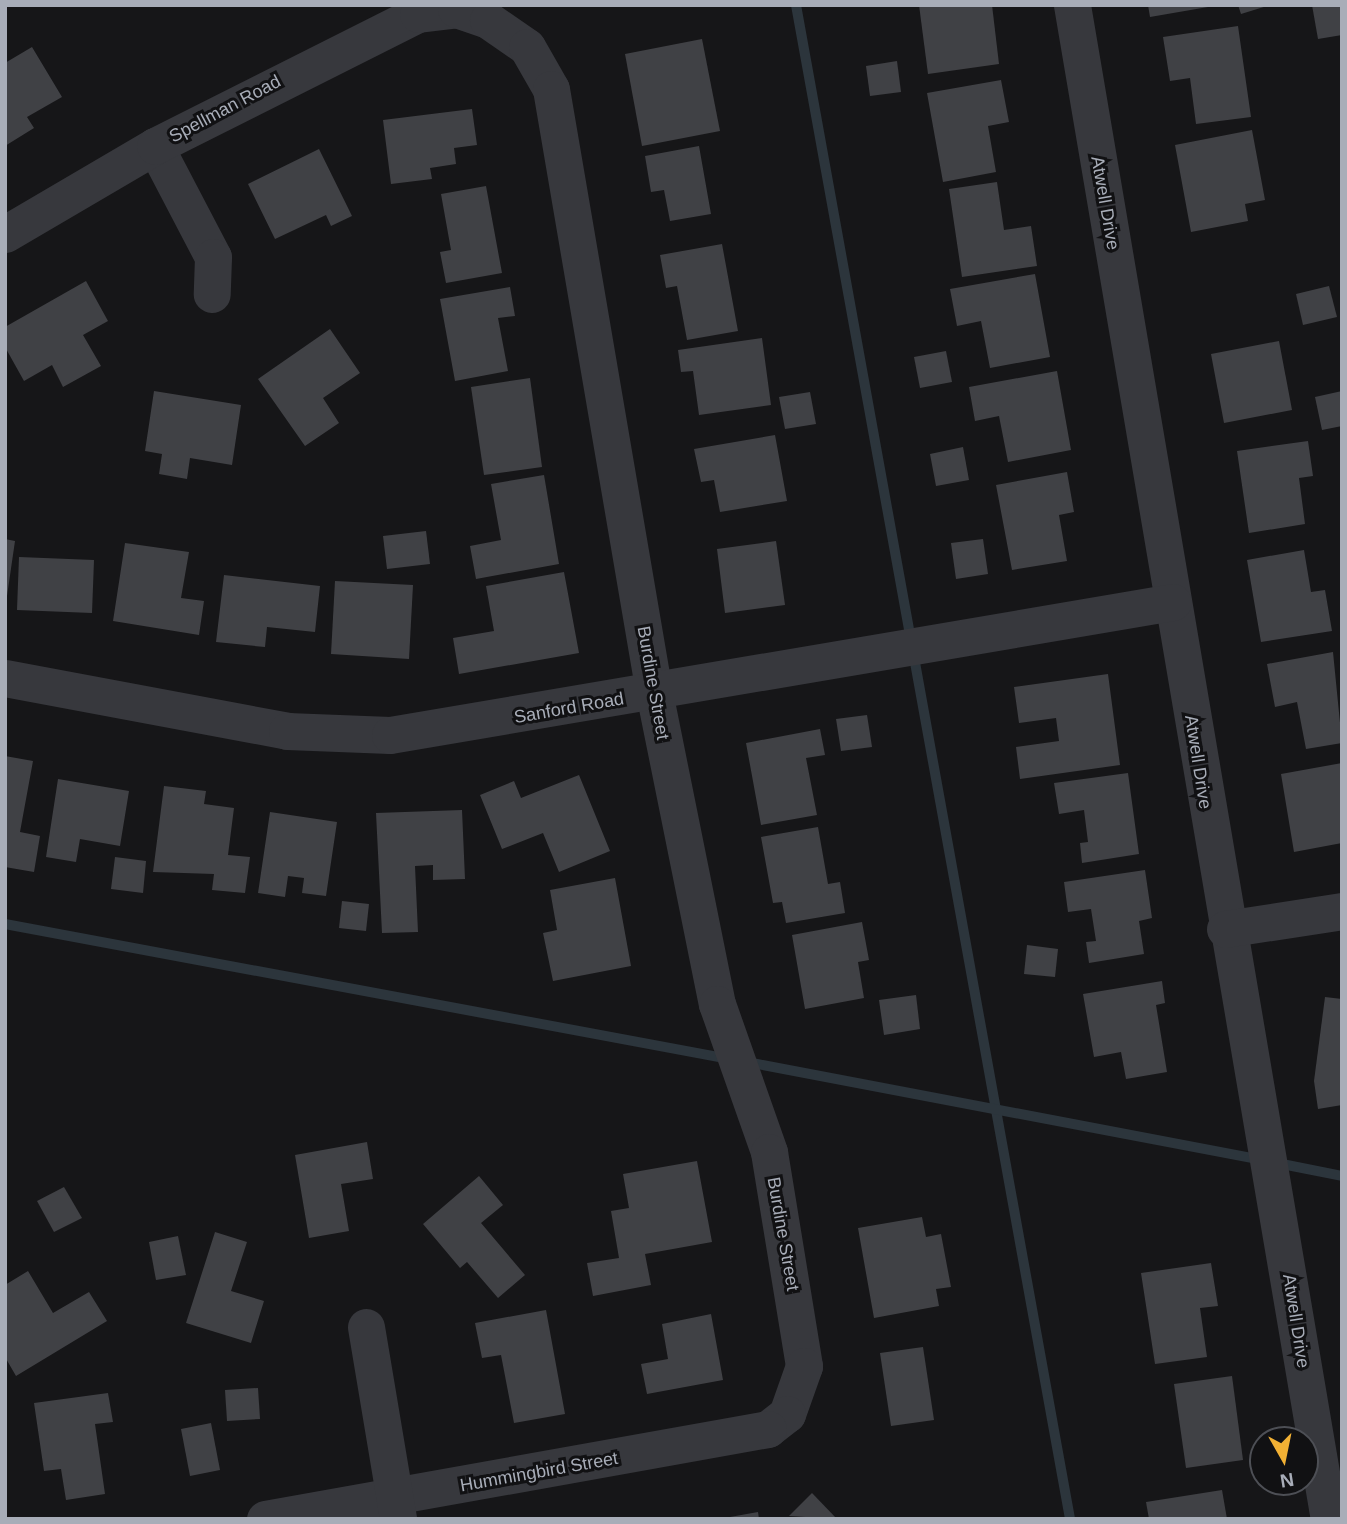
<!DOCTYPE html>
<style>
body{margin:0}
#map{position:relative;width:1347px;height:1524px;overflow:hidden;background:#161618;font-family:Helvetica,sans-serif}
div>[style]{position:absolute}
.stream>*{height:10px;margin:-5px;padding:0 5px;transform-origin:5px;border-radius:5px;background:#2c353c}
.building>*{inset:0;background:#404145}
.minor>*{height:37px;margin:-18.5px;padding:0 18.5px;transform-origin:18.5px;border-radius:18.5px;background:#37383d}
span{translate:-50% -50%;white-space:nowrap;text-align:center;line-height:1.15;-webkit-text-stroke:6px #111113;paint-order:stroke}
.street-label{font-size:18px;color:#a8adb8}
.frame{position:absolute;inset:0;border:7px solid #a8adb8;pointer-events:none}
.north{position:absolute;left:1249px;top:1426px;width:70px;height:70px;box-sizing:border-box;background:#111113;border:2px solid #4d4f55;border-radius:50%;rotate:171deg;font-size:19px;font-weight:700;line-height:28px;text-align:center;color:#a8adb8}
.north::after{content:'';display:block;margin:auto;width:24px;height:32px;background:#f2b134;clip-path:polygon(50% 0,100% 100%,50% 72%,0 100%)}
</style>
<div id="map">
<div class="stream">
<i style="left:796px;top:5px;width:1539px;rotate:79.74deg"></i>
<i style="left:5px;top:924px;width:736px;rotate:10.56deg"></i>
<i style="left:747px;top:1062px;width:524px;rotate:10.77deg"></i>
<i style="left:1277px;top:1163px;width:66px;rotate:11.3deg"></i>
</div>
<div class="building">
<i style="clip-path:polygon(919px 5px,992px 5px,999px 64px,928px 74px)"></i>
<i style="clip-path:polygon(1148px 5px,1208px 5px,1208px 7px,1150px 17px)"></i>
<i style="clip-path:polygon(1238px 5px,1267px 5px,1267px 6px,1241px 14px)"></i>
<i style="clip-path:polygon(1312px 5px,1342px 5px,1342px 35px,1318px 39px)"></i>
<i style="clip-path:polygon(1238px 26px,1251px 117px,1196px 124px,1190px 78px,1170px 81px,1163px 37px)"></i>
<i style="clip-path:polygon(702px 39px,720px 131px,642px 146px,625px 54px)"></i>
<i style="clip-path:polygon(32px 47px,62px 97px,27px 117px,34px 128px,5px 146px,5px 63px)"></i>
<i style="clip-path:polygon(897px 61px,901px 92px,870px 96px,866px 66px)"></i>
<i style="clip-path:polygon(1001px 80px,1009px 122px,988px 126px,996px 172px,943px 182px,927px 93px)"></i>
<i style="clip-path:polygon(472px 109px,477px 145px,454px 148px,456px 164px,430px 168px,432px 179px,391px 184px,383px 120px)"></i>
<i style="clip-path:polygon(1252px 130px,1265px 200px,1245px 204px,1248px 221px,1191px 232px,1175px 145px)"></i>
<i style="clip-path:polygon(699px 146px,711px 214px,670px 221px,664px 190px,651px 192px,645px 156px)"></i>
<i style="clip-path:polygon(319px 149px,352px 216px,331px 226px,326px 215px,275px 239px,248px 184px)"></i>
<i style="clip-path:polygon(997px 182px,1004px 230px,1031px 226px,1037px 266px,962px 277px,949px 189px)"></i>
<i style="clip-path:polygon(486px 186px,502px 273px,446px 283px,440px 252px,451px 250px,441px 194px)"></i>
<i style="clip-path:polygon(722px 244px,738px 331px,687px 340px,677px 286px,666px 288px,660px 255px)"></i>
<i style="clip-path:polygon(1035px 274px,1050px 357px,990px 368px,981px 321px,957px 326px,950px 289px)"></i>
<i style="clip-path:polygon(86px 281px,108px 321px,83px 335px,101px 366px,63px 387px,52px 365px,24px 381px,5px 347px,5px 327px)"></i>
<i style="clip-path:polygon(1329px 286px,1337px 317px,1303px 325px,1296px 294px)"></i>
<i style="clip-path:polygon(510px 287px,515px 316px,498px 318px,508px 371px,455px 381px,440px 299px)"></i>
<i style="clip-path:polygon(330px 329px,360px 373px,323px 398px,339px 423px,305px 446px,258px 379px)"></i>
<i style="clip-path:polygon(762px 338px,771px 405px,699px 415px,693px 371px,681px 372px,678px 350px)"></i>
<i style="clip-path:polygon(1279px 341px,1292px 410px,1224px 423px,1211px 354px)"></i>
<i style="clip-path:polygon(946px 351px,952px 382px,920px 388px,914px 357px)"></i>
<i style="clip-path:polygon(1057px 371px,1071px 450px,1008px 462px,999px 416px,975px 421px,969px 387px)"></i>
<i style="clip-path:polygon(530px 378px,542px 467px,484px 475px,471px 387px)"></i>
<i style="clip-path:polygon(154px 391px,241px 405px,232px 465px,190px 458px,187px 479px,159px 474px,162px 454px,145px 451px)"></i>
<i style="clip-path:polygon(1342px 391px,1342px 426px,1322px 430px,1315px 397px)"></i>
<i style="clip-path:polygon(810px 392px,816px 424px,785px 429px,779px 397px)"></i>
<i style="clip-path:polygon(775px 435px,787px 501px,720px 512px,714px 480px,701px 482px,694px 449px)"></i>
<i style="clip-path:polygon(1308px 441px,1313px 476px,1299px 478px,1305px 524px,1249px 533px,1237px 451px)"></i>
<i style="clip-path:polygon(963px 447px,969px 480px,936px 486px,930px 454px)"></i>
<i style="clip-path:polygon(1067px 472px,1074px 512px,1059px 515px,1067px 561px,1012px 570px,996px 485px)"></i>
<i style="clip-path:polygon(544px 475px,559px 564px,476px 579px,470px 546px,501px 540px,491px 484px)"></i>
<i style="clip-path:polygon(426px 531px,430px 564px,387px 569px,383px 536px)"></i>
<i style="clip-path:polygon(5px 539px,15px 541px,7px 596px,5px 596px)"></i>
<i style="clip-path:polygon(983px 539px,988px 574px,956px 579px,951px 543px)"></i>
<i style="clip-path:polygon(776px 541px,785px 605px,725px 613px,717px 549px)"></i>
<i style="clip-path:polygon(125px 543px,189px 552px,181px 598px,204px 601px,199px 635px,113px 621px)"></i>
<i style="clip-path:polygon(1304px 550px,1311px 592px,1325px 590px,1332px 631px,1261px 642px,1247px 560px)"></i>
<i style="clip-path:polygon(19px 557px,94px 560px,92px 613px,17px 610px)"></i>
<i style="clip-path:polygon(564px 572px,579px 653px,459px 674px,453px 638px,494px 631px,486px 586px)"></i>
<i style="clip-path:polygon(224px 575px,320px 586px,315px 632px,267px 627px,265px 647px,216px 642px)"></i>
<i style="clip-path:polygon(335px 581px,413px 585px,409px 659px,331px 654px)"></i>
<i style="clip-path:polygon(1333px 652px,1342px 743px,1306px 749px,1297px 702px,1275px 707px,1267px 664px)"></i>
<i style="clip-path:polygon(1108px 674px,1120px 765px,1020px 779px,1016px 747px,1059px 741px,1056px 718px,1019px 723px,1014px 687px)"></i>
<i style="clip-path:polygon(867px 715px,872px 747px,841px 751px,836px 719px)"></i>
<i style="clip-path:polygon(820px 729px,825px 755px,806px 758px,817px 815px,761px 825px,746px 743px)"></i>
<i style="clip-path:polygon(5px 756px,33px 761px,20px 832px,40px 836px,34px 872px,5px 867px)"></i>
<i style="clip-path:polygon(1342px 763px,1342px 843px,1294px 852px,1281px 774px)"></i>
<i style="clip-path:polygon(1128px 773px,1139px 854px,1082px 863px,1080px 843px,1088px 842px,1084px 810px,1059px 814px,1054px 783px)"></i>
<i style="clip-path:polygon(579px 775px,610px 851px,559px 872px,543px 833px,502px 849px,480px 795px,514px 781px,521px 798px)"></i>
<i style="clip-path:polygon(58px 779px,129px 791px,120px 846px,80px 839px,76px 862px,46px 857px)"></i>
<i style="clip-path:polygon(164px 786px,206px 791px,204px 804px,234px 808px,228px 855px,250px 857px,245px 893px,212px 890px,214px 874px,153px 872px)"></i>
<i style="clip-path:polygon(462px 810px,465px 879px,433px 880px,433px 865px,415px 866px,418px 932px,382px 933px,376px 813px)"></i>
<i style="clip-path:polygon(270px 812px,337px 822px,326px 896px,302px 893px,304px 878px,288px 876px,285px 897px,258px 893px)"></i>
<i style="clip-path:polygon(818px 827px,828px 884px,840px 882px,845px 913px,786px 923px,782px 902px,773px 903px,761px 837px)"></i>
<i style="clip-path:polygon(115px 857px,146px 861px,143px 893px,111px 889px)"></i>
<i style="clip-path:polygon(1145px 870px,1152px 918px,1139px 921px,1144px 954px,1089px 963px,1086px 942px,1096px 941px,1091px 909px,1068px 912px,1064px 882px)"></i>
<i style="clip-path:polygon(615px 878px,631px 966px,553px 981px,543px 933px,557px 930px,550px 890px)"></i>
<i style="clip-path:polygon(342px 901px,369px 904px,366px 931px,339px 928px)"></i>
<i style="clip-path:polygon(862px 922px,869px 960px,858px 962px,864px 998px,805px 1009px,792px 935px)"></i>
<i style="clip-path:polygon(1027px 945px,1058px 949px,1055px 977px,1024px 974px)"></i>
<i style="clip-path:polygon(1162px 981px,1165px 1003px,1156px 1005px,1167px 1072px,1126px 1079px,1121px 1052px,1094px 1057px,1083px 994px)"></i>
<i style="clip-path:polygon(916px 995px,920px 1029px,884px 1035px,879px 1000px)"></i>
<i style="clip-path:polygon(1325px 997px,1342px 999px,1342px 1105px,1318px 1109px,1314px 1081px)"></i>
<i style="clip-path:polygon(367px 1142px,373px 1179px,341px 1184px,349px 1231px,309px 1238px,295px 1155px)"></i>
<i style="clip-path:polygon(697px 1161px,712px 1242px,645px 1254px,651px 1285px,593px 1296px,587px 1263px,619px 1258px,611px 1211px,629px 1208px,623px 1174px)"></i>
<i style="clip-path:polygon(479px 1176px,503px 1205px,481px 1223px,525px 1275px,498px 1298px,467px 1262px,460px 1268px,423px 1224px)"></i>
<i style="clip-path:polygon(64px 1187px,82px 1218px,54px 1232px,37px 1201px)"></i>
<i style="clip-path:polygon(922px 1217px,926px 1237px,941px 1234px,951px 1287px,936px 1289px,939px 1306px,874px 1318px,858px 1228px)"></i>
<i style="clip-path:polygon(215px 1232px,247px 1242px,231px 1291px,264px 1301px,251px 1343px,186px 1323px)"></i>
<i style="clip-path:polygon(178px 1236px,186px 1275px,156px 1280px,149px 1242px)"></i>
<i style="clip-path:polygon(1211px 1263px,1218px 1306px,1200px 1308px,1207px 1357px,1155px 1364px,1141px 1273px)"></i>
<i style="clip-path:polygon(28px 1271px,53px 1313px,89px 1292px,107px 1321px,16px 1376px,5px 1357px,5px 1285px)"></i>
<i style="clip-path:polygon(546px 1310px,565px 1414px,514px 1423px,501px 1355px,482px 1358px,475px 1323px)"></i>
<i style="clip-path:polygon(711px 1314px,723px 1380px,647px 1394px,641px 1364px,668px 1359px,662px 1324px)"></i>
<i style="clip-path:polygon(923px 1347px,934px 1420px,891px 1426px,880px 1353px)"></i>
<i style="clip-path:polygon(1232px 1376px,1243px 1460px,1186px 1468px,1174px 1384px)"></i>
<i style="clip-path:polygon(258px 1388px,260px 1419px,227px 1421px,225px 1390px)"></i>
<i style="clip-path:polygon(108px 1393px,113px 1422px,95px 1424px,105px 1494px,66px 1500px,61px 1469px,44px 1471px,34px 1403px)"></i>
<i style="clip-path:polygon(211px 1423px,220px 1470px,190px 1476px,181px 1429px)"></i>
<i style="clip-path:polygon(1222px 1490px,1227px 1519px,1149px 1519px,1146px 1502px)"></i>
<i style="clip-path:polygon(812px 1493px,837px 1519px,789px 1516px)"></i>
<i style="clip-path:polygon(758px 1512px,759px 1519px,730px 1519px,730px 1517px)"></i>
</div>
<div class="minor">
<i style="left:1072px;top:5px;width:1536px;rotate:80.37deg"></i>
<i style="left:155px;top:146px;width:125px;rotate:62.4deg"></i>
<i style="left:213px;top:257px;width:37px;rotate:92deg"></i>
<i style="left:5px;top:234px;width:174px;rotate:-30.4deg"></i>
<i style="left:155px;top:146px;width:294px;rotate:-26.7deg"></i>
<i style="left:418px;top:14px;width:38px;rotate:-7deg"></i>
<i style="left:456px;top:9px;width:34px;rotate:19deg"></i>
<i style="left:488px;top:20px;width:47px;rotate:34.7deg"></i>
<i style="left:527px;top:47px;width:48px;rotate:60.3deg"></i>
<i style="left:551px;top:89px;width:612px;rotate:80.31deg"></i>
<i style="left:654px;top:692px;width:318px;rotate:78.6deg"></i>
<i style="left:717px;top:1004px;width:157px;rotate:70.6deg"></i>
<i style="left:769px;top:1152px;width:217px;rotate:80.7deg"></i>
<i style="left:804px;top:1366px;width:51px;rotate:109.5deg"></i>
<i style="left:787px;top:1414px;width:24px;rotate:142deg"></i>
<i style="left:768px;top:1429px;width:511px;rotate:169.86deg"></i>
<i style="left:5px;top:678px;width:287px;rotate:10.6deg"></i>
<i style="left:287px;top:731px;width:103px;rotate:2.2deg"></i>
<i style="left:390px;top:735px;width:794px;rotate:-9.64deg"></i>
<i style="left:1225px;top:929px;width:118px;rotate:-8.7deg"></i>
<i style="left:366px;top:1327px;width:195px;rotate:80.5deg"></i>
</div>
<div class="street-label">
<span style="left:225px;top:109px;rotate:-28deg">Spellman Road</span>
<span style="left:1105px;top:203px;rotate:80deg">Atwell Drive</span>
<span style="left:653px;top:683px;rotate:80deg">Burdine Street</span>
<span style="left:569px;top:708px;rotate:-10deg">Sanford Road</span>
<span style="left:1198px;top:762px;rotate:81deg">Atwell Drive</span>
<span style="left:783px;top:1234px;rotate:80deg">Burdine Street</span>
<span style="left:1296px;top:1321px;rotate:81deg">Atwell Drive</span>
<span style="left:539px;top:1472px;rotate:-10deg">Hummingbird Street</span>
</div>
<div class="frame"></div>
<div class="north">N</div>
</div>
